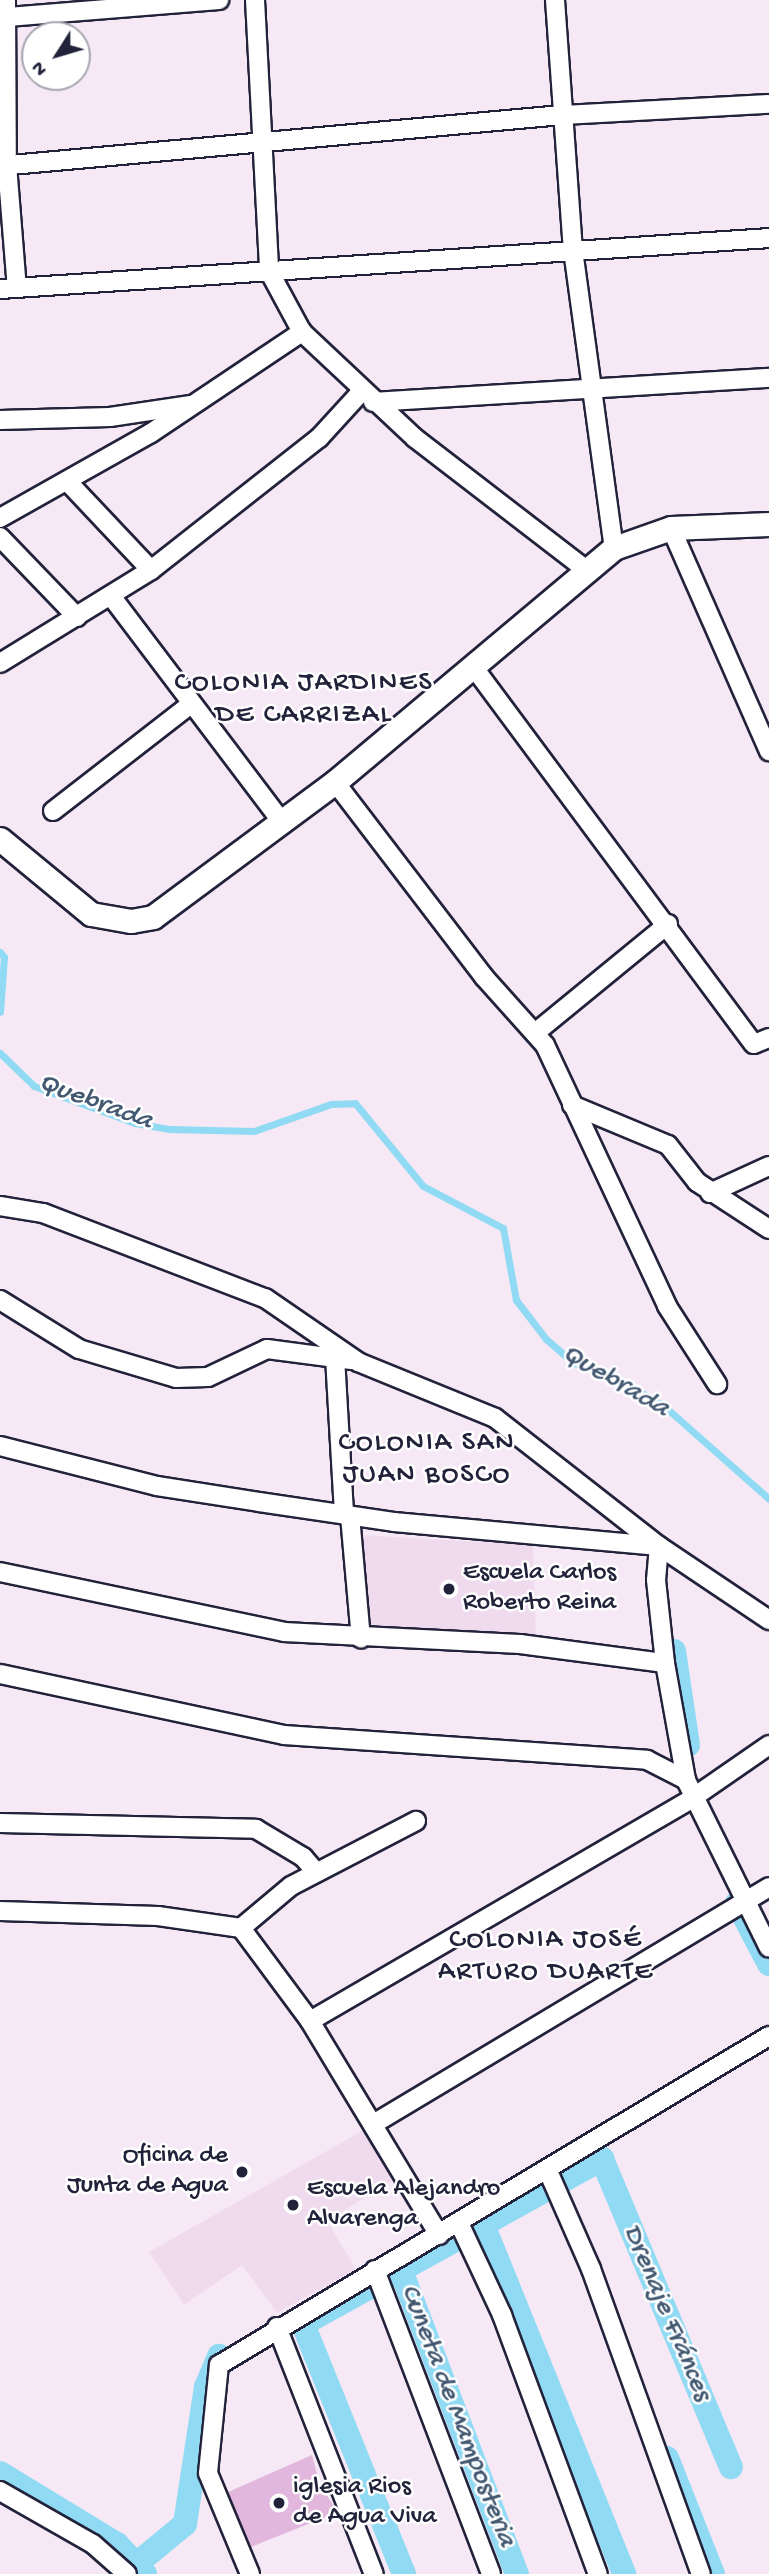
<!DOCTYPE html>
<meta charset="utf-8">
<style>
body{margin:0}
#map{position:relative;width:769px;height:2574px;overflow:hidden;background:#f6e9f5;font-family:"Gochi Hand",sans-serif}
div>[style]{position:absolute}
.built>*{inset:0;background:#f0daee}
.stream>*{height:7px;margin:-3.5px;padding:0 3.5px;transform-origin:3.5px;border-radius:3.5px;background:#91daf3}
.canal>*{height:24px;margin:-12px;padding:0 12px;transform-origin:12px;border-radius:12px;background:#91daf3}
.building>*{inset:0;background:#e1b7dd}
.roads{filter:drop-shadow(2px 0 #22223b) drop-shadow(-2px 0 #22223b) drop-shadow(0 2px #22223b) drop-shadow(0 -2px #22223b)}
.minor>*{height:18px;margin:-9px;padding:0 9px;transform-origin:9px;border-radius:9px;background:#fff}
.tertiary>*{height:23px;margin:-11.5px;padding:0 11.5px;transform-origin:11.5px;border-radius:11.5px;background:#fff}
.dots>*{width:19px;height:19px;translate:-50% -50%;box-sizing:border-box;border:4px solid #fff;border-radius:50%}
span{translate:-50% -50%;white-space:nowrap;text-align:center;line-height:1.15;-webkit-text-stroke:5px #fff;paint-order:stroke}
.poi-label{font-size:26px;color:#22223b}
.left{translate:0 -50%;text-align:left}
.right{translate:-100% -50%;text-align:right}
.neighbourhood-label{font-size:28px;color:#22223b;letter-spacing:2px}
.water-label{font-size:28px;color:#435972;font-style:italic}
.north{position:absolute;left:21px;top:21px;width:70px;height:70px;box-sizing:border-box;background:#fff;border:2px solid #a7a7b1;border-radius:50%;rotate:233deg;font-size:19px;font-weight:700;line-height:28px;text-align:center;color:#22223b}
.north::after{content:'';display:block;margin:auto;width:24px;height:32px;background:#22223b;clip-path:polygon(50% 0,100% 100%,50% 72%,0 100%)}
</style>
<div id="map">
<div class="built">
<i style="clip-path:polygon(360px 1535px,533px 1545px,536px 1640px,366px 1632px)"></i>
<i style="clip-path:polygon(371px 2126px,402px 2175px,327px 2221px,356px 2269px,277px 2313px,242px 2265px,184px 2305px,149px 2252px)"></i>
</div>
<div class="stream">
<i style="left:0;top:952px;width:6px;rotate:51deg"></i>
<i style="left:4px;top:957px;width:55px;rotate:94.2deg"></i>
<i style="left:0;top:1053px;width:47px;rotate:44.1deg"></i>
<i style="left:34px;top:1086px;width:108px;rotate:20.1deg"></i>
<i style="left:135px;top:1123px;width:35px;rotate:10deg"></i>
<i style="left:169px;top:1129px;width:85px;rotate:1.3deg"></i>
<i style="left:254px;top:1131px;width:82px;rotate:-19.3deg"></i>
<i style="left:331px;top:1104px;width:24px;rotate:-2deg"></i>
<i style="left:355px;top:1103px;width:107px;rotate:50.7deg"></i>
<i style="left:423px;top:1186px;width:90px;rotate:27.7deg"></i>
<i style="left:503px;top:1228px;width:73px;rotate:79.8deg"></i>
<i style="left:516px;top:1300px;width:49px;rotate:52.4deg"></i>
<i style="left:546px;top:1339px;width:37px;rotate:41deg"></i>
<i style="left:574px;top:1363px;width:43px;rotate:18.9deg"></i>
<i style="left:615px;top:1377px;width:57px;rotate:30.6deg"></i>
<i style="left:664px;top:1406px;width:140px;rotate:41.5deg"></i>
</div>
<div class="canal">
<i style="left:674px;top:1651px;width:95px;rotate:81.5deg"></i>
<i style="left:737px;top:1903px;width:69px;rotate:62.3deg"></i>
<i style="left:482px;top:2222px;width:380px;rotate:68deg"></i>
<i style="left:400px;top:2268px;width:328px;rotate:69.1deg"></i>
<i style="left:667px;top:2458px;width:125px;rotate:68.4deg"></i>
<i style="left:0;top:2473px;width:137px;rotate:31.3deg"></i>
<i style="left:117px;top:2544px;width:41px;rotate:47deg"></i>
<i style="left:134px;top:2566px;width:66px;rotate:-39.5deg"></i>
<i style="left:185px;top:2524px;width:139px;rotate:-81.3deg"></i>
<i style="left:206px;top:2387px;width:34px;rotate:-67deg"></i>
<i style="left:404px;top:2574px;width:270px;rotate:-112deg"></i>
<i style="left:303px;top:2324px;width:342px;rotate:-28.9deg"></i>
<i style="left:602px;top:2159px;width:334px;rotate:67.3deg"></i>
</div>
<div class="building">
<i style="clip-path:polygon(312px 2455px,320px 2485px,338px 2512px,251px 2547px,228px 2492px)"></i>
</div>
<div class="roads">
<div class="minor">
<i style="left:6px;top:0;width:165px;rotate:89.7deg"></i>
<i style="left:7px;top:165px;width:123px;rotate:85.4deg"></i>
<i style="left:255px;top:0;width:271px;rotate:87deg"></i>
<i style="left:269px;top:271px;width:69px;rotate:61.6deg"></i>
<i style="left:302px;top:332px;width:155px;rotate:43.2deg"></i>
<i style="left:415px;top:438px;width:215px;rotate:37.6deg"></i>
<i style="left:555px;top:0;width:251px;rotate:85.9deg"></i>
<i style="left:573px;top:250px;width:301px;rotate:82.2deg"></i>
<i style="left:7px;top:17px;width:213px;rotate:-4.6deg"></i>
<i style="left:0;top:166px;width:565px;rotate:-5.18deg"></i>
<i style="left:563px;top:115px;width:206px;rotate:-3.1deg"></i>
<i style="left:0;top:289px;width:771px;rotate:-3.79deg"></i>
<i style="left:373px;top:402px;width:397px;rotate:-3.5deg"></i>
<i style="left:0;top:420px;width:110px;rotate:-1.6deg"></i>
<i style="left:110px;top:417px;width:80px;rotate:-8.6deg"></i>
<i style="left:67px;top:481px;width:122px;rotate:46.7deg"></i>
<i style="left:0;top:518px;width:173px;rotate:-29.4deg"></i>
<i style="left:151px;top:433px;width:182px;rotate:-33.8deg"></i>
<i style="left:671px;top:528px;width:244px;rotate:66.3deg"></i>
<i style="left:0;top:537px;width:111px;rotate:46.1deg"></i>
<i style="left:111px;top:596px;width:283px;rotate:52.9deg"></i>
<i style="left:0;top:663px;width:177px;rotate:-31.6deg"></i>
<i style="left:151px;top:570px;width:214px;rotate:-38.2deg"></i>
<i style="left:319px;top:438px;width:62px;rotate:-47.6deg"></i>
<i style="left:475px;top:669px;width:467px;rotate:53.4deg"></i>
<i style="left:754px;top:1044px;width:16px;rotate:-22deg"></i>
<i style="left:335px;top:782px;width:245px;rotate:52.6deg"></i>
<i style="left:484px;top:977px;width:91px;rotate:48.1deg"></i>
<i style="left:545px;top:1045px;width:288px;rotate:64.9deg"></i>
<i style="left:667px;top:1306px;width:93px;rotate:57.3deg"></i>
<i style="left:53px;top:811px;width:175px;rotate:-37.8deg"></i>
<i style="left:535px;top:1033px;width:172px;rotate:-39.3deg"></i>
<i style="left:572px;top:1105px;width:104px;rotate:22.6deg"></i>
<i style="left:668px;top:1145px;width:47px;rotate:51.9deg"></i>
<i style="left:697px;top:1182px;width:86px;rotate:33.1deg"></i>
<i style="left:710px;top:1193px;width:65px;rotate:-24.6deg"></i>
<i style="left:0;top:1206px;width:44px;rotate:9.2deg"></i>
<i style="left:43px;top:1213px;width:238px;rotate:21deg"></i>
<i style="left:265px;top:1298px;width:113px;rotate:34.5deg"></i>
<i style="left:358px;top:1362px;width:148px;rotate:22.2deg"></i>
<i style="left:495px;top:1418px;width:208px;rotate:38deg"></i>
<i style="left:659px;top:1546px;width:133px;rotate:33.9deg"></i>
<i style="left:0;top:1300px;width:93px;rotate:31.8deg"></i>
<i style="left:79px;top:1349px;width:101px;rotate:16.6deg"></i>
<i style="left:176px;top:1378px;width:32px;rotate:-2deg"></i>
<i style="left:208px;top:1377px;width:65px;rotate:-25.4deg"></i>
<i style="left:267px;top:1349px;width:85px;rotate:7.5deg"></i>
<i style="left:335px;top:1357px;width:158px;rotate:86.7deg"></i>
<i style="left:0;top:1446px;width:162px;rotate:14.3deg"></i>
<i style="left:157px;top:1486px;width:103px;rotate:8.9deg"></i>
<i style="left:259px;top:1502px;width:136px;rotate:8.4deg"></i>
<i style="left:394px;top:1522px;width:266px;rotate:5.2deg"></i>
<i style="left:350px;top:1516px;width:123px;rotate:84.9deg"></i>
<i style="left:659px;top:1546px;width:34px;rotate:95deg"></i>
<i style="left:656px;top:1580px;width:83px;rotate:83.8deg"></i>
<i style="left:665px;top:1663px;width:119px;rotate:79.8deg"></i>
<i style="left:686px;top:1780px;width:187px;rotate:63.7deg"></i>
<i style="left:0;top:1572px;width:290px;rotate:11.9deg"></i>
<i style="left:284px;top:1632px;width:236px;rotate:2.9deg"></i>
<i style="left:520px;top:1644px;width:146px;rotate:7.5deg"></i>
<i style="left:0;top:1674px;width:290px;rotate:12.1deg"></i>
<i style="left:284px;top:1735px;width:364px;rotate:3.9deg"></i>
<i style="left:647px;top:1760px;width:44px;rotate:27.1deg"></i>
<i style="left:0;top:1823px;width:256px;rotate:1.3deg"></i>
<i style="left:256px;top:1829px;width:55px;rotate:30.8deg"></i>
<i style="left:303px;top:1857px;width:20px;rotate:49deg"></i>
<i style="left:0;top:1911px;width:158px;rotate:1.8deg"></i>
<i style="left:158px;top:1916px;width:84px;rotate:8.2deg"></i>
<i style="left:241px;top:1928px;width:116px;rotate:53.4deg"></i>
<i style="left:310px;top:2021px;width:250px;rotate:58.9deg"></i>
<i style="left:241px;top:1928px;width:65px;rotate:-40deg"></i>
<i style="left:291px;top:1886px;width:141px;rotate:-27.5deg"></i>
<i style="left:310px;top:2021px;width:441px;rotate:-30.2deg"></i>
<i style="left:691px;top:1799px;width:95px;rotate:-34.7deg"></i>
<i style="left:375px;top:2123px;width:459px;rotate:-30.9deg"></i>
<i style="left:548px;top:2171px;width:107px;rotate:66.3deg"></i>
<i style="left:591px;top:2269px;width:324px;rotate:70.2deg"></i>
<i style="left:459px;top:2223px;width:102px;rotate:64.9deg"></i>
<i style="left:502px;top:2315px;width:276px;rotate:69.7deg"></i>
<i style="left:375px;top:2270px;width:325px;rotate:69.1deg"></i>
<i style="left:277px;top:2327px;width:265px;rotate:68.6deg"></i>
<i style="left:0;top:2491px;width:107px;rotate:29.7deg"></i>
<i style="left:93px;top:2544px;width:45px;rotate:41.4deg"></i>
<i style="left:250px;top:2574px;width:109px;rotate:-112.6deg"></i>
<i style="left:208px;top:2473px;width:109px;rotate:-84.2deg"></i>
<i style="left:219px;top:2365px;width:641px;rotate:-30.89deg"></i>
</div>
<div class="tertiary">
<i style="left:0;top:839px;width:118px;rotate:39.5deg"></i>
<i style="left:91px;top:914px;width:41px;rotate:9.9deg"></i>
<i style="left:131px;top:921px;width:22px;rotate:-10deg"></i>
<i style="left:153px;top:917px;width:227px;rotate:-36.6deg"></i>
<i style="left:335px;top:782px;width:364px;rotate:-40deg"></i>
<i style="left:614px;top:548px;width:60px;rotate:-19.3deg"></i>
<i style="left:671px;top:528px;width:98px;rotate:-2.3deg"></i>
</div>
</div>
<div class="dots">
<i style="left:449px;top:1589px;background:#22223b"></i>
<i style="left:242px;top:2172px;background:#22223b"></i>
<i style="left:293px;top:2205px;background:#22223b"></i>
<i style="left:279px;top:2503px;background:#22223b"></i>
</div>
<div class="poi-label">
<span class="left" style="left:463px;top:1589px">Escuela Carlos<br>Roberto Reina</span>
<span class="right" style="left:228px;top:2172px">Oficina de<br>Junta de Agua</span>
<span class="left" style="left:307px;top:2205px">Escuela Alejandro<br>Alvarenga</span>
<span class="left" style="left:293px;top:2503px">iglesia Rios<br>de Agua Viva</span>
</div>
<div class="neighbourhood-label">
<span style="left:304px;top:700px">COLONIA JARDINES<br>DE CARRIZAL</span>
<span style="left:427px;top:1460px">COLONIA SAN<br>JUAN BOSCO</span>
<span style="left:546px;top:1957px">COLONIA JOSÉ<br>ARTURO DUARTE</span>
</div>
<div class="water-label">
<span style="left:95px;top:1103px;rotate:20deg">Quebrada</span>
<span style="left:615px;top:1382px;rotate:30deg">Quebrada</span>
<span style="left:666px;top:2313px;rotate:67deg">Drenaje Fránces</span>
<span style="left:457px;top:2416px;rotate:69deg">Cuneta de Mamposteria</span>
</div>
<div class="north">N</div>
</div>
